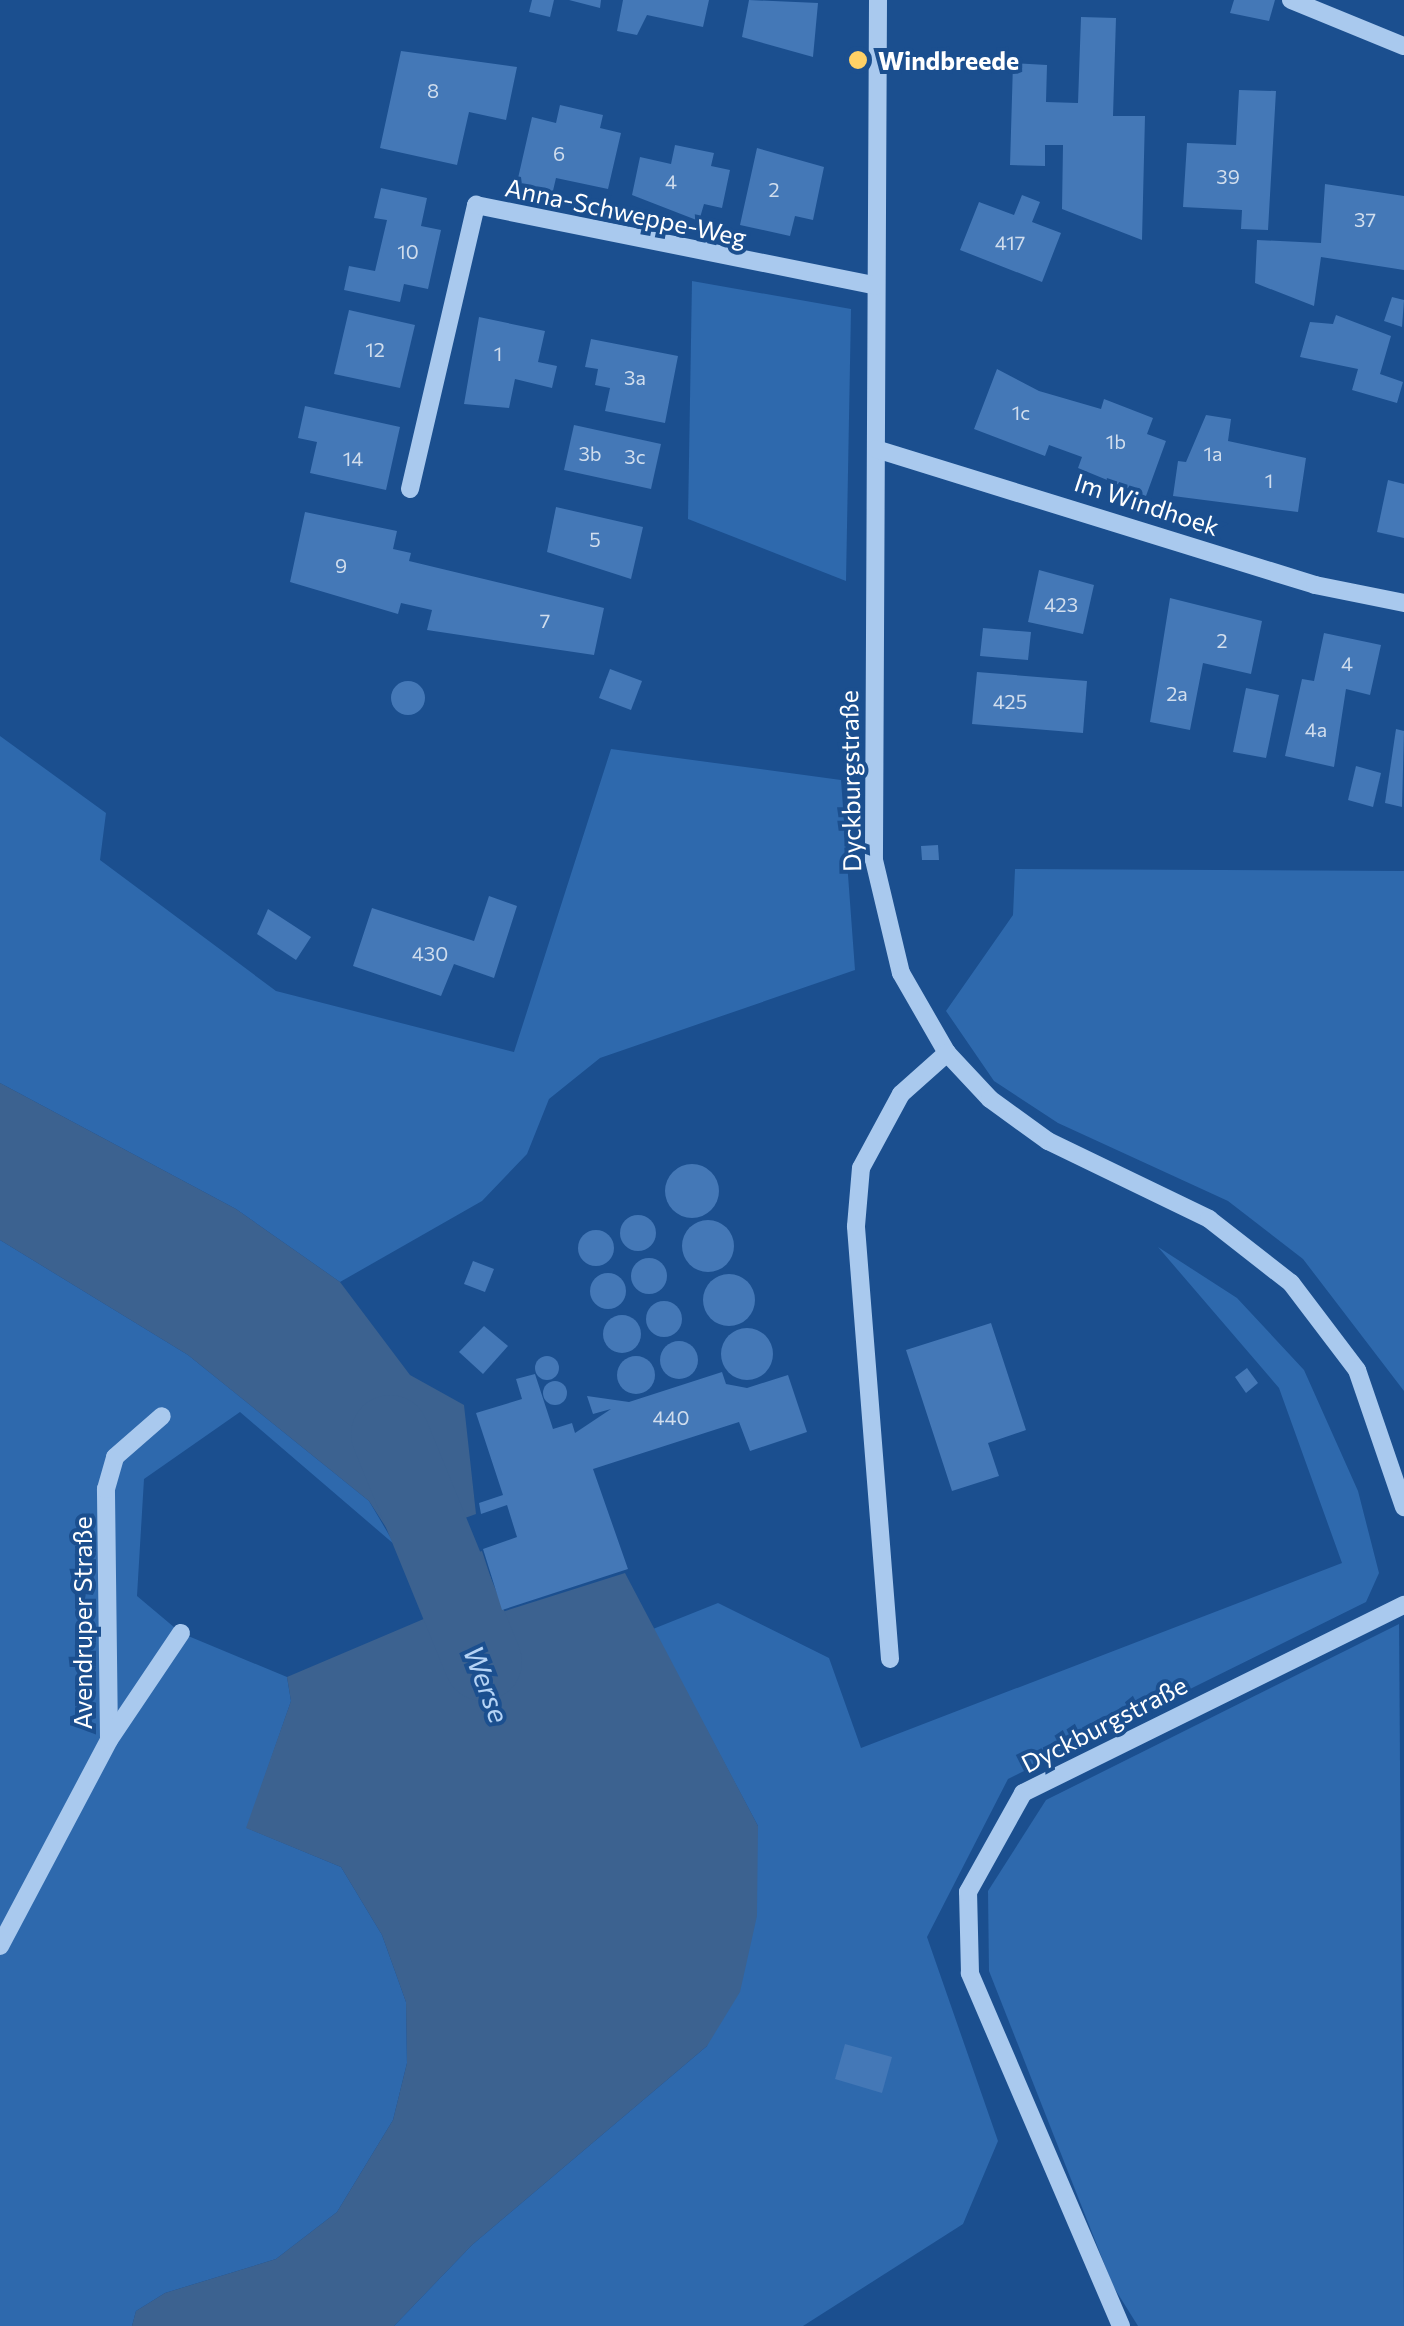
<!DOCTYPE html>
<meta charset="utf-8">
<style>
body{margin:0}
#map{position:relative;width:1404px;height:2326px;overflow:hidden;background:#1b4f8f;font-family:Commissioner,sans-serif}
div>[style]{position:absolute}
.green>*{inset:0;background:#2e69ad}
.water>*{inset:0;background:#3c6290}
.river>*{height:78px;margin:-39px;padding:0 39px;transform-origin:39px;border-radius:39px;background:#3c6290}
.building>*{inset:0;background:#4478b7}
.round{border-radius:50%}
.minor>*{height:18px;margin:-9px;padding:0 9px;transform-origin:9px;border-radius:9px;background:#a9c9ee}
.dots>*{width:28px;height:28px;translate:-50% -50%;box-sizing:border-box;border:5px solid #1b4f8f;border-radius:50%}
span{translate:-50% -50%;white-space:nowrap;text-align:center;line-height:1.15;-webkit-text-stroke:8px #1b4f8f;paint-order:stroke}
.number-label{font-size:20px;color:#d0dded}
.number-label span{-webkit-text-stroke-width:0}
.poi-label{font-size:25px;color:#fff;font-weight:700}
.left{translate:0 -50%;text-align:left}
.street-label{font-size:25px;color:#fff}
.water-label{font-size:28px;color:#b5d3f5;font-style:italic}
</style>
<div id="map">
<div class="green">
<i style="clip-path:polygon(692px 281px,851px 309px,846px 581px,688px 519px)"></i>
<i style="clip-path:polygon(0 736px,106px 813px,100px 860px,276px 991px,514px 1052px,611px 749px,841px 780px,855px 970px,600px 1058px,549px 1099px,527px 1154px,482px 1201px,340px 1282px,236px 1209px,0 1083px)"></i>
<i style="clip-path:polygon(1015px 869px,1404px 871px,1404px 1391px,1303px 1259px,1228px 1201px,1058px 1123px,994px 1081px,946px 1011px,1013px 915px)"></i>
<i style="clip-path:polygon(0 1240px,188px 1355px,369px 1501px,395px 1545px,240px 1412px,144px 1479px,137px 1596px,181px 1633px,287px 1677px,291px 1701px,247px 1828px,341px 1867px,382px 1935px,406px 2002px,407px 2063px,393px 2120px,337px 2212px,276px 2259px,165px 2293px,136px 2311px,132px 2326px,0 2326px)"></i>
<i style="clip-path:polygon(1158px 1247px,1237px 1298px,1304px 1370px,1358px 1491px,1379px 1573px,1366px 1602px,1008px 1779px,927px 1937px,998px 2141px,963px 2224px,803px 2326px,394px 2326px,472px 2245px,707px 2046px,758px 1826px,653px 1629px,718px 1603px,829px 1658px,861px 1748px,1342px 1563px,1279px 1388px)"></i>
<i style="clip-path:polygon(1399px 1624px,1404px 2326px,1138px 2326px,1113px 2286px,989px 1971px,988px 1891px,1046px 1800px)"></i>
</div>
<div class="water">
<i style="clip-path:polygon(0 1083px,236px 1209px,340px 1282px,410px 1375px,464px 1405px,476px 1514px,396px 1543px,369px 1501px,188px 1355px,0 1240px)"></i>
<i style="clip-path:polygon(482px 1551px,502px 1612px,625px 1573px,758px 1826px,757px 1916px,740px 1992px,707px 2046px,472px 2245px,394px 2326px,132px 2326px,136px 2311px,165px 2293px,276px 2259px,337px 2212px,393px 2120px,407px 2063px,406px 2002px,382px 1935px,341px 1867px,246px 1828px,291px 1701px,287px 1677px,426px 1618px,413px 1571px)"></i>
</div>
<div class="river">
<i style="left:390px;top:1434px;width:246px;rotate:67.8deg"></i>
</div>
<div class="building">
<i style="clip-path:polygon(532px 0,554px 0,550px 17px,529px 12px)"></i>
<i style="clip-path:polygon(569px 0,601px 0,600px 8px)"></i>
<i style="clip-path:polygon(623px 0,709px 0,703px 27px,647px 15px,637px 35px,617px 31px)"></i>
<i style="clip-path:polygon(749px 0,818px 3px,813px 57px,742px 37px)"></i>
<i style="clip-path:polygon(1234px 0,1275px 0,1269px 21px,1230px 13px)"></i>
<i style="clip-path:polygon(1081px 17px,1116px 18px,1113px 116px,1145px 116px,1142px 240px,1062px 209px,1063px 145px,1045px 145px,1045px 166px,1010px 165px,1013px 63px,1047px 65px,1046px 102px,1078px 103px)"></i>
<i style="clip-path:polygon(401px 51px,517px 67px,506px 120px,469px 112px,457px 165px,380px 148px)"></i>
<i style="clip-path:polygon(1239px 90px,1276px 91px,1268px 230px,1241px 229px,1242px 210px,1183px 207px,1187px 143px,1236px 145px)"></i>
<i style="clip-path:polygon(560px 105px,603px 115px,600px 128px,621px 133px,608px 189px,556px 178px,552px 195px,516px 187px,532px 117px,556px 123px)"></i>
<i style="clip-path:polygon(675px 145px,714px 153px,711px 166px,730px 170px,722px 208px,704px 204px,699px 221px,632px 195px,640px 157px,671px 164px)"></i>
<i style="clip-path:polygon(757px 148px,824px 167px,813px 220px,795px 216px,790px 236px,740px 225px)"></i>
<i style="clip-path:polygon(1325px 184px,1404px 196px,1404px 270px,1321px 257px,1314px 306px,1255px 283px,1257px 240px,1321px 243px)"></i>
<i style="clip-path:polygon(381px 188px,427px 198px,421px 226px,441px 230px,428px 289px,404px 284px,400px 302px,344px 290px,349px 266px,375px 271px,387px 220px,374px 218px)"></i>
<i style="clip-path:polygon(1022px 195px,1040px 202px,1032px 222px,1061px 233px,1042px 282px,960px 250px,979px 202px,1014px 215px)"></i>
<i style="clip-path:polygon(1392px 297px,1404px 300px,1402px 327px,1384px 321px)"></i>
<i style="clip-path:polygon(349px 310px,415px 325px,400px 388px,334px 374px)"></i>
<i style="clip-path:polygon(1336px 315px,1391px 336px,1380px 374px,1403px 382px,1397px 403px,1352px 390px,1358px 369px,1300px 357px,1310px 322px,1333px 324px)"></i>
<i style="clip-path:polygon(479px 317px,545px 331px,538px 362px,557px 366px,552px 388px,515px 379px,509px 408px,464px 404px)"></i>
<i style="clip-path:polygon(591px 339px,678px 356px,665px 423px,605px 411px,610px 388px,595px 385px,598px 369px,585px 367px)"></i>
<i style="clip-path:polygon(997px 369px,1039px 391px,1101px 409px,1104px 399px,1153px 418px,1147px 434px,1166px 441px,1146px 496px,1078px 468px,1082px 457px,1049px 445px,1045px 456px,974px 429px)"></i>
<i style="clip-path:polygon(305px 406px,400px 427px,386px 490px,310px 473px,317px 442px,298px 438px)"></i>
<i style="clip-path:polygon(1206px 415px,1231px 419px,1228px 441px,1306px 458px,1298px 512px,1173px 496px,1178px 461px,1186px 462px)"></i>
<i style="clip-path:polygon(574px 425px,661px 444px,651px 489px,564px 470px)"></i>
<i style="clip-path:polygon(1388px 480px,1404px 484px,1404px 538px,1377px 532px)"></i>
<i style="clip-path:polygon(556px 507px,643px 527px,631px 579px,547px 552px)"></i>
<i style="clip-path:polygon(305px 512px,397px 531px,393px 549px,411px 553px,409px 561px,604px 608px,594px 655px,427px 630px,432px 610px,401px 603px,398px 614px,290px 582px)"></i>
<i style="clip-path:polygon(1039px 570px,1094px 585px,1083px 634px,1028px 622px)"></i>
<i style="clip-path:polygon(1170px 598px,1262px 621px,1251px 674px,1203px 663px,1190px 730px,1150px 722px)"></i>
<i style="clip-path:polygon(983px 628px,1031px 632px,1028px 660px,980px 656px)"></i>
<i style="clip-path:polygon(1324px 633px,1381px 645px,1370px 695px,1346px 689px,1334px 767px,1285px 756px,1302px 679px,1314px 681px)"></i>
<i style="clip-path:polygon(610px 669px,642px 681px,631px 710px,599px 698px)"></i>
<i style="clip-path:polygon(977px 672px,1087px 681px,1083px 733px,972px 724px)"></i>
<i class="round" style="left:391px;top:681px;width:34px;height:34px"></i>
<i style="clip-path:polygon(1246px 688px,1279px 695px,1266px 758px,1233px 752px)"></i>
<i style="clip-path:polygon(1396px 729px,1404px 731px,1402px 807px,1385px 803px)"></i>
<i style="clip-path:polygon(1356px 766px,1381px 773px,1373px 807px,1348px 800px)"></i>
<i style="clip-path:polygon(938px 845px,939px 860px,922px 860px,921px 846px)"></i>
<i style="clip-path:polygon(489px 896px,517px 906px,494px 978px,454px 964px,441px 996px,353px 966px,372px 908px,474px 941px)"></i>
<i style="clip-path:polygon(268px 909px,311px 937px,296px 960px,257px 934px)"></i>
<i class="round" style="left:665px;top:1164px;width:54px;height:54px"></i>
<i class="round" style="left:620px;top:1215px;width:36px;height:36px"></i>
<i class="round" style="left:682px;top:1220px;width:52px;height:52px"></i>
<i class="round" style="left:578px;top:1230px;width:36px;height:36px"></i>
<i class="round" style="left:631px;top:1258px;width:36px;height:36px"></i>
<i style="clip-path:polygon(473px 1261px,494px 1269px,485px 1292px,464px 1284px)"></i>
<i class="round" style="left:590px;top:1273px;width:36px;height:36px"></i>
<i class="round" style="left:703px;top:1274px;width:52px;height:52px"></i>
<i class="round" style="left:646px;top:1301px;width:36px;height:36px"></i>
<i class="round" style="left:603px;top:1315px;width:38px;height:38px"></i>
<i style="clip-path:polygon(991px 1323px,1026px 1430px,988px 1443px,999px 1476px,952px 1491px,906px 1350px)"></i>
<i style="clip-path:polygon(484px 1326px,508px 1346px,483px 1374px,459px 1352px)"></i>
<i class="round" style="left:721px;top:1328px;width:52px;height:52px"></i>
<i class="round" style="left:660px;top:1341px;width:38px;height:38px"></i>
<i class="round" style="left:535px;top:1356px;width:24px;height:24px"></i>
<i class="round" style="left:617px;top:1356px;width:38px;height:38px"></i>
<i style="clip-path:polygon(1247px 1368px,1258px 1383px,1246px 1393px,1235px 1377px)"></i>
<i style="clip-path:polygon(722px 1372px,726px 1384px,747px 1388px,788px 1375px,807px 1432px,750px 1451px,739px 1422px,593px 1469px,628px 1569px,502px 1610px,483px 1549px,517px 1537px,507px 1505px,481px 1514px,479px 1503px,503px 1495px,476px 1413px,522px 1399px,516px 1379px,535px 1374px,553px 1429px,572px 1423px,575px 1433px,611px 1409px,593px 1414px,587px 1396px,629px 1402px)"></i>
<i class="round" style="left:543px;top:1381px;width:24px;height:24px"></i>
<i style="clip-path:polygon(845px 2044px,892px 2057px,882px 2093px,835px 2079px)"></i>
</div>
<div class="minor">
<i style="left:878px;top:0;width:860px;rotate:90.27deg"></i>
<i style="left:874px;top:860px;width:116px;rotate:76.6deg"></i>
<i style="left:901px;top:973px;width:92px;rotate:60.1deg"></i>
<i style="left:947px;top:1053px;width:63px;rotate:46.9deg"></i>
<i style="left:990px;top:1099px;width:72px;rotate:35.9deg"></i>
<i style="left:1048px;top:1141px;width:179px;rotate:25.8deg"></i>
<i style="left:1209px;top:1219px;width:104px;rotate:38deg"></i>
<i style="left:1291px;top:1283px;width:109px;rotate:52.8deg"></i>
<i style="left:1357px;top:1370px;width:145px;rotate:71.1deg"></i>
<i style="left:1291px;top:0;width:122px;rotate:22.2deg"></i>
<i style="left:876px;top:449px;width:460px;rotate:17.2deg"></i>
<i style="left:1315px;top:585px;width:91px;rotate:11.4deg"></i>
<i style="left:410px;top:489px;width:292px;rotate:-76.9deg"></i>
<i style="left:476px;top:205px;width:408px;rotate:11.4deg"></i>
<i style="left:890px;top:1659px;width:434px;rotate:-94.5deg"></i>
<i style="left:856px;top:1226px;width:58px;rotate:-85.1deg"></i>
<i style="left:861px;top:1168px;width:84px;rotate:-61.6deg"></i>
<i style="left:901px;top:1094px;width:62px;rotate:-41.7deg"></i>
<i style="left:109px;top:1739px;width:250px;rotate:-90.7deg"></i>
<i style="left:106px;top:1489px;width:33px;rotate:-74deg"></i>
<i style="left:115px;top:1457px;width:62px;rotate:-41.1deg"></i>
<i style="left:0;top:1946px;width:233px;rotate:-62.1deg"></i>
<i style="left:109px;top:1740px;width:129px;rotate:-56.1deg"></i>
<i style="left:1121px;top:2326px;width:384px;rotate:-113.2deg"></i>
<i style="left:970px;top:1973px;width:81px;rotate:-91.4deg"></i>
<i style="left:968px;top:1892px;width:113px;rotate:-60.9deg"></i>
<i style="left:1023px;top:1793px;width:425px;rotate:-26.3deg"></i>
</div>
<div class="dots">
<i style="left:858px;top:60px;background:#ffd166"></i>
</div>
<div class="number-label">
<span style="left:433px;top:90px">8</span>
<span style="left:559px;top:153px">6</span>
<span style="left:1228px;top:176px">39</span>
<span style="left:671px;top:181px">4</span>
<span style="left:774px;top:189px">2</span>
<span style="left:1365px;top:219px">37</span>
<span style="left:1010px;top:242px">417</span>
<span style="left:408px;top:251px">10</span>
<span style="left:375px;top:349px">12</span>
<span style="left:498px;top:353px">1</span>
<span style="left:635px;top:377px">3a</span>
<span style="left:1021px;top:412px">1c</span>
<span style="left:1116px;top:441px">1b</span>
<span style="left:590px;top:453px">3b</span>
<span style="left:1213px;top:453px">1a</span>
<span style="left:635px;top:456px">3c</span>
<span style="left:353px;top:458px">14</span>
<span style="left:1269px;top:480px">1</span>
<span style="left:595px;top:539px">5</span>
<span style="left:341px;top:565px">9</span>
<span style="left:1061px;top:604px">423</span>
<span style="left:545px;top:620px">7</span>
<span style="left:1222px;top:640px">2</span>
<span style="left:1347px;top:663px">4</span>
<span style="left:1177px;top:693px">2a</span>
<span style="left:1010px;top:701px">425</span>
<span style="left:1316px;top:729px">4a</span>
<span style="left:430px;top:953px">430</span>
<span style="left:671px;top:1417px">440</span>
</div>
<div class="poi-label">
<span class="left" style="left:878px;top:60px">Windbreede</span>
</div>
<div class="street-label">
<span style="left:626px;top:212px;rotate:12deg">Anna-Schweppe-Weg</span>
<span style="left:1147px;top:504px;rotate:18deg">Im Windhoek</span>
<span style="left:850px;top:781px;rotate:-91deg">Dyckburgstraße</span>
<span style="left:82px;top:1623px;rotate:-90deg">Avendruper Straße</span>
<span style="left:1104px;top:1724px;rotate:-27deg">Dyckburgstraße</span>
</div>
<div class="water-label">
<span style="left:487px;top:1684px;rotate:69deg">Werse</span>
</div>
</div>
